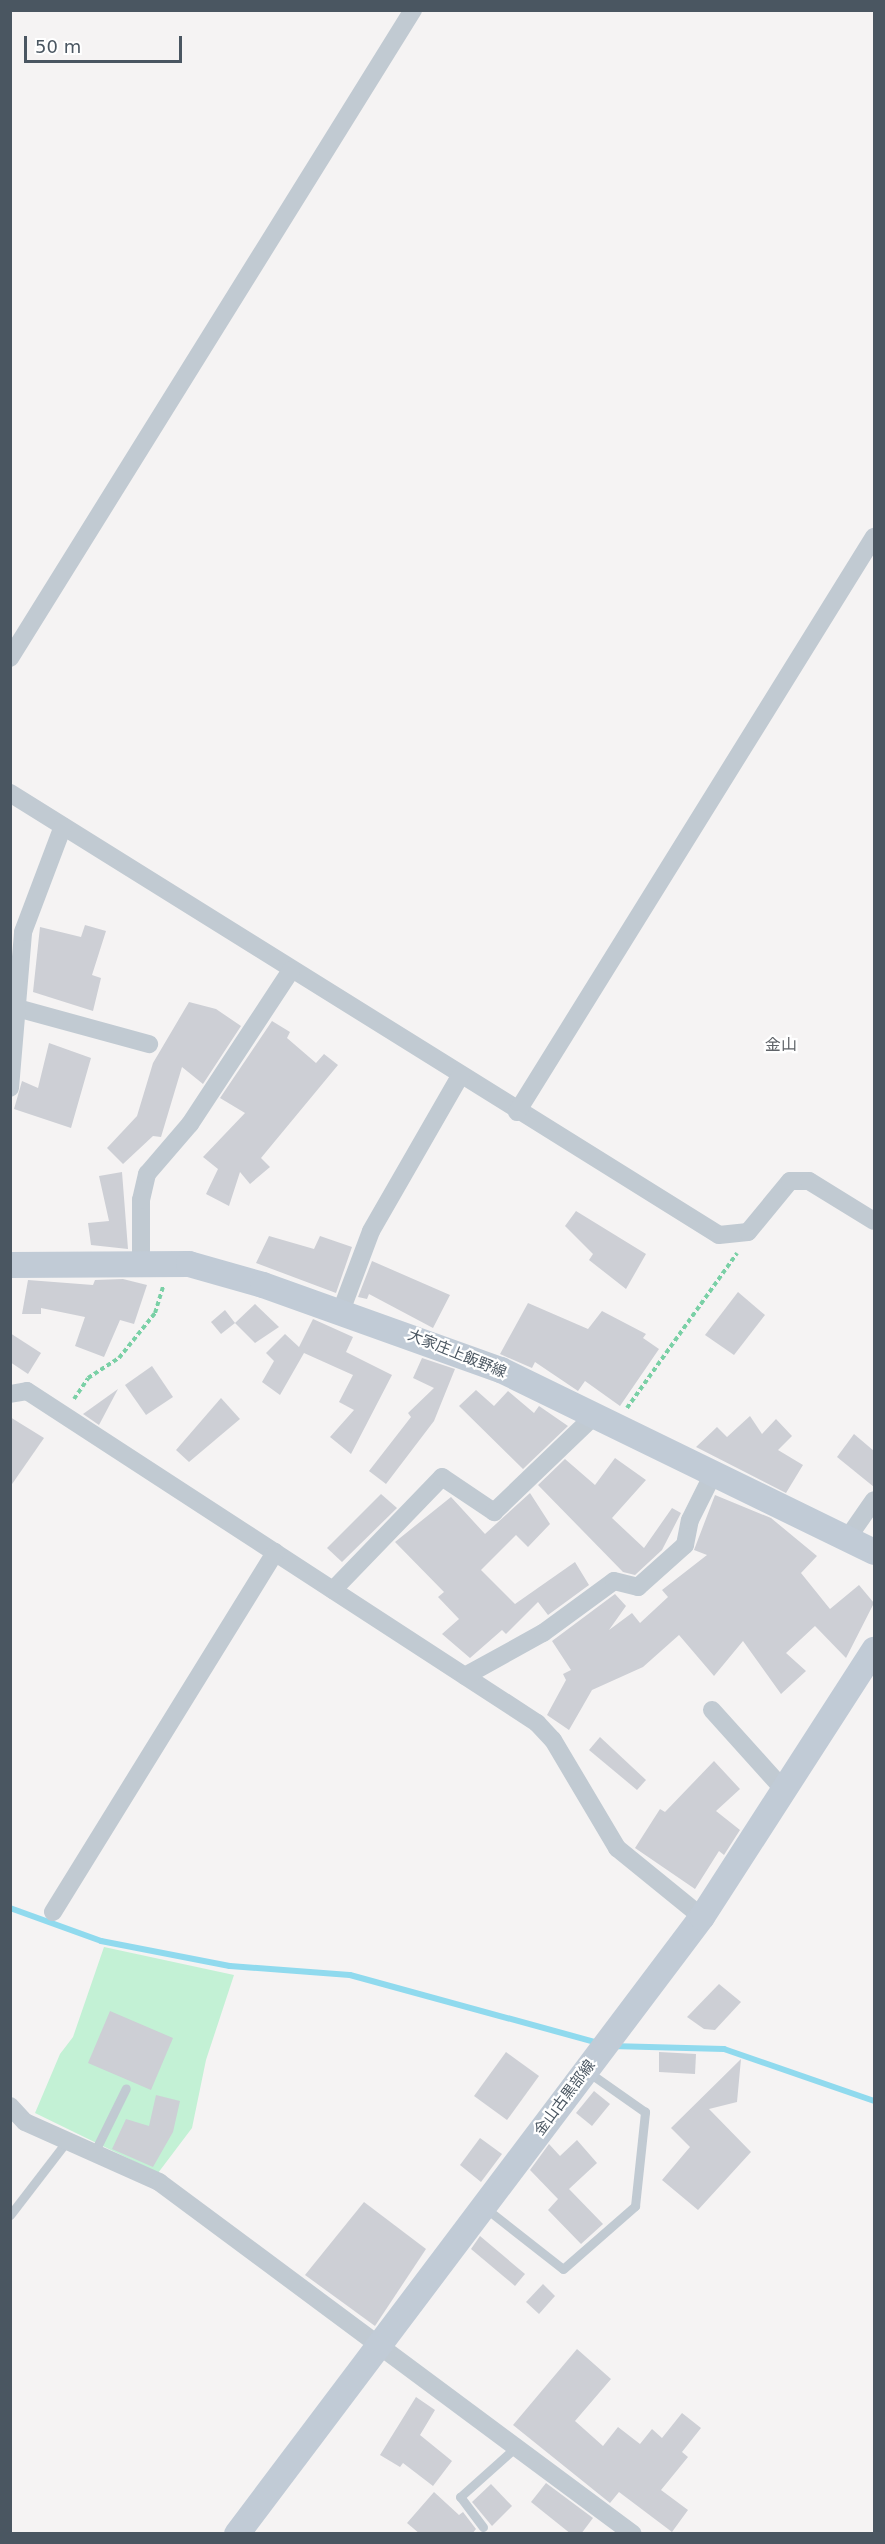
<!DOCTYPE html>
<meta charset="utf-8">
<style>
body{margin:0}
#map{position:relative;width:885px;height:2544px;overflow:hidden;background:#f5f3f3;font-family:"DejaVu Sans","Noto Sans JP",sans-serif}
div>[style]{position:absolute}
.green>*{inset:0;background:#c3f1d5}
.stream>*{height:6px;margin:-3px;padding:0 3px;transform-origin:3px;border-radius:3px;background:#90daee}
.building>*{inset:0;background:#cdcfd5}
.path>*{height:4px;margin-top:-2px;transform-origin:0;background:repeating-linear-gradient(90deg,#7ad0a6 0 4.5px,transparent 0 7.5px)}
.service>*{height:9px;margin:-4.5px;padding:0 4.5px;transform-origin:4.5px;border-radius:4.5px;background:#c1cad2}
.minor>*{height:18px;margin:-9px;padding:0 9px;transform-origin:9px;border-radius:9px;background:#c1cad2}
.secondary>*{height:26px;margin:-13px;padding:0 13px;transform-origin:13px;border-radius:13px;background:#c1cbd6}
span{translate:-50% -50%;white-space:nowrap;text-align:center;line-height:1.15;-webkit-text-stroke:4.5px #fff;paint-order:stroke}
.street-label{font-size:15px;color:#4a5661}
.neighbourhood-label{font-size:16px;color:#5f6368}
.frame{position:absolute;inset:0;border:12px solid #4a5661;pointer-events:none}
.scale{position:absolute;left:24px;top:36px;width:158px;height:27px;box-sizing:border-box;border:3px solid #4a5661;border-top:0;padding-left:8px;font-size:18px;line-height:21px;white-space:nowrap;color:#4a5661;-webkit-text-stroke:4px #fff;paint-order:stroke}
</style>
<div id="map">
<div class="green">
<i style="clip-path:polygon(104px 1947px,234px 1975px,206px 2060px,192px 2128px,158px 2173px,35px 2113px,60px 2054px,73px 2037px)"></i>
</div>
<div class="stream">
<i style="left:10px;top:1908px;width:97px;rotate:19.9deg"></i>
<i style="left:101px;top:1941px;width:131px;rotate:11deg"></i>
<i style="left:230px;top:1966px;width:120px;rotate:4.3deg"></i>
<i style="left:350px;top:1975px;width:257px;rotate:15.3deg"></i>
<i style="left:611px;top:2046px;width:113px;rotate:1.5deg"></i>
<i style="left:724px;top:2049px;width:159px;rotate:19.1deg"></i>
</div>
<div class="building">
<i style="clip-path:polygon(85px 925px,106px 931px,92px 975px,101px 978px,93px 1011px,33px 992px,40px 927px,81px 937px)"></i>
<i style="clip-path:polygon(189px 1002px,216px 1009px,241px 1026px,203px 1084px,182px 1067px,161px 1137px,153px 1136px,123px 1164px,107px 1148px,137px 1116px,153px 1063px)"></i>
<i style="clip-path:polygon(272px 1021px,290px 1032px,287px 1038px,316px 1063px,324px 1054px,338px 1065px,261px 1158px,270px 1167px,250px 1184px,240px 1172px,229px 1206px,206px 1194px,218px 1169px,203px 1157px,245px 1113px,220px 1098px)"></i>
<i style="clip-path:polygon(49px 1043px,91px 1058px,71px 1128px,14px 1109px,22px 1081px,38px 1088px)"></i>
<i style="clip-path:polygon(122px 1172px,128px 1249px,91px 1245px,88px 1223px,109px 1221px,99px 1176px)"></i>
<i style="clip-path:polygon(576px 1211px,646px 1254px,626px 1289px,589px 1260px,593px 1254px,565px 1226px)"></i>
<i style="clip-path:polygon(269px 1236px,314px 1249px,320px 1236px,352px 1247px,336px 1293px,256px 1263px)"></i>
<i style="clip-path:polygon(372px 1261px,450px 1295px,433px 1328px,369px 1294px,367px 1299px,358px 1297px)"></i>
<i style="clip-path:polygon(123px 1279px,147px 1285px,134px 1324px,120px 1320px,104px 1357px,75px 1346px,85px 1317px,41px 1308px,41px 1314px,22px 1314px,28px 1280px,93px 1285px,95px 1280px)"></i>
<i style="clip-path:polygon(738px 1292px,765px 1315px,734px 1355px,705px 1335px)"></i>
<i style="clip-path:polygon(528px 1303px,588px 1329px,602px 1311px,646px 1334px,643px 1338px,659px 1349px,620px 1406px,585px 1381px,578px 1391px,535px 1362px,532px 1368px,500px 1354px)"></i>
<i style="clip-path:polygon(255px 1304px,279px 1327px,255px 1343px,235px 1323px)"></i>
<i style="clip-path:polygon(225px 1310px,235px 1323px,221px 1334px,211px 1322px)"></i>
<i style="clip-path:polygon(313px 1319px,353px 1337px,346px 1352px,392px 1375px,351px 1454px,330px 1437px,354px 1410px,339px 1402px,353px 1375px,304px 1353px,280px 1395px,262px 1382px,274px 1361px,266px 1353px,285px 1334px,299px 1347px)"></i>
<i style="clip-path:polygon(10px 1333px,41px 1353px,28px 1374px,10px 1362px)"></i>
<i style="clip-path:polygon(422px 1358px,455px 1369px,434px 1421px,386px 1484px,369px 1471px,411px 1417px,408px 1413px,434px 1388px,413px 1378px)"></i>
<i style="clip-path:polygon(152px 1366px,173px 1397px,146px 1415px,125px 1385px)"></i>
<i style="clip-path:polygon(118px 1389px,99px 1425px,83px 1414px)"></i>
<i style="clip-path:polygon(476px 1390px,494px 1406px,508px 1391px,534px 1413px,539px 1406px,568px 1426px,523px 1469px,459px 1406px)"></i>
<i style="clip-path:polygon(221px 1398px,240px 1419px,189px 1462px,176px 1450px)"></i>
<i style="clip-path:polygon(750px 1416px,762px 1434px,776px 1419px,792px 1436px,778px 1450px,803px 1465px,786px 1493px,696px 1447px,717px 1427px,727px 1437px)"></i>
<i style="clip-path:polygon(10px 1417px,44px 1438px,10px 1487px)"></i>
<i style="clip-path:polygon(854px 1434px,874px 1451px,874px 1487px,837px 1457px)"></i>
<i style="clip-path:polygon(615px 1458px,646px 1480px,612px 1518px,644px 1548px,672px 1508px,681px 1513px,662px 1550px,635px 1575px,623px 1572px,538px 1485px,565px 1459px,595px 1485px)"></i>
<i style="clip-path:polygon(530px 1493px,550px 1524px,528px 1547px,516px 1535px,481px 1570px,515px 1604px,575px 1562px,589px 1585px,548px 1615px,538px 1602px,506px 1634px,502px 1630px,470px 1658px,442px 1634px,459px 1619px,438px 1597px,444px 1592px,395px 1542px,451px 1497px,485px 1534px)"></i>
<i style="clip-path:polygon(381px 1494px,397px 1508px,342px 1562px,327px 1548px)"></i>
<i style="clip-path:polygon(715px 1495px,771px 1518px,817px 1556px,801px 1573px,830px 1609px,859px 1585px,874px 1603px,846px 1658px,815px 1626px,786px 1653px,806px 1671px,781px 1694px,743px 1641px,714px 1676px,679px 1635px,643px 1667px,592px 1690px,569px 1730px,547px 1715px,566px 1680px,563px 1674px,571px 1670px,552px 1641px,615px 1594px,626px 1606px,609px 1630px,632px 1613px,640px 1623px,668px 1597px,662px 1590px,707px 1555px,694px 1550px)"></i>
<i style="clip-path:polygon(600px 1737px,646px 1780px,637px 1790px,589px 1750px)"></i>
<i style="clip-path:polygon(714px 1761px,740px 1789px,716px 1811px,740px 1830px,724px 1855px,719px 1851px,695px 1889px,635px 1848px,660px 1809px,665px 1812px)"></i>
<i style="clip-path:polygon(719px 1984px,741px 2002px,715px 2030px,704px 2029px,687px 2017px)"></i>
<i style="clip-path:polygon(110px 2011px,173px 2038px,151px 2090px,88px 2063px)"></i>
<i style="clip-path:polygon(506px 2052px,539px 2076px,507px 2120px,474px 2096px)"></i>
<i style="clip-path:polygon(659px 2052px,696px 2054px,695px 2074px,659px 2072px)"></i>
<i style="clip-path:polygon(741px 2059px,737px 2102px,709px 2109px,751px 2152px,698px 2210px,662px 2180px,690px 2147px,671px 2128px)"></i>
<i style="clip-path:polygon(594px 2091px,610px 2104px,592px 2126px,576px 2113px)"></i>
<i style="clip-path:polygon(156px 2095px,180px 2101px,173px 2132px,153px 2167px,112px 2149px,126px 2119px,149px 2126px)"></i>
<i style="clip-path:polygon(480px 2138px,502px 2154px,481px 2182px,460px 2165px)"></i>
<i style="clip-path:polygon(577px 2140px,597px 2163px,569px 2189px,603px 2224px,581px 2244px,548px 2210px,558px 2199px,530px 2170px,549px 2144px,560px 2156px)"></i>
<i style="clip-path:polygon(364px 2202px,426px 2249px,375px 2326px,305px 2275px)"></i>
<i style="clip-path:polygon(480px 2236px,525px 2274px,515px 2286px,471px 2249px)"></i>
<i style="clip-path:polygon(543px 2284px,555px 2296px,539px 2314px,526px 2302px)"></i>
<i style="clip-path:polygon(577px 2349px,611px 2379px,575px 2421px,603px 2446px,618px 2427px,640px 2444px,652px 2429px,662px 2438px,682px 2413px,701px 2428px,682px 2452px,688px 2457px,661px 2490px,688px 2510px,672px 2532px,619px 2492px,610px 2503px,513px 2425px)"></i>
<i style="clip-path:polygon(416px 2397px,435px 2410px,420px 2435px,452px 2461px,433px 2486px,403px 2463px,400px 2467px,380px 2455px)"></i>
<i style="clip-path:polygon(546px 2483px,593px 2518px,581px 2534px,571px 2534px,531px 2502px)"></i>
<i style="clip-path:polygon(491px 2484px,512px 2506px,492px 2526px,472px 2502px)"></i>
<i style="clip-path:polygon(434px 2492px,459px 2515px,463px 2512px,476px 2529px,472px 2534px,420px 2534px,407px 2523px)"></i>
</div>
<div class="path">
<i style="left:74px;top:1399px;width:25px;rotate:-56deg"></i>
<i style="left:88px;top:1378px;width:37px;rotate:-33deg"></i>
<i style="left:119px;top:1358px;width:58px;rotate:-51.3deg"></i>
<i style="left:155px;top:1313px;width:28px;rotate:-73deg"></i>
<i style="left:627px;top:1408px;width:190px;rotate:-54.6deg"></i>
</div>
<div class="service">
<i style="left:94px;top:2153px;width:72px;rotate:-63.8deg"></i>
<i style="left:484px;top:2207px;width:100px;rotate:38.1deg"></i>
<i style="left:563px;top:2269px;width:96px;rotate:-41.2deg"></i>
<i style="left:635px;top:2206px;width:95px;rotate:-83.9deg"></i>
<i style="left:645px;top:2112px;width:70px;rotate:-144.9deg"></i>
<i style="left:10px;top:2215px;width:93px;rotate:-52.4deg"></i>
<i style="left:483px;top:2527px;width:38px;rotate:-127deg"></i>
<i style="left:460px;top:2497px;width:76px;rotate:-41.8deg"></i>
</div>
<div class="minor">
<i style="left:10px;top:658px;width:763px;rotate:-58.12deg"></i>
<i style="left:10px;top:793px;width:835px;rotate:31.94deg"></i>
<i style="left:719px;top:1235px;width:29px;rotate:-6deg"></i>
<i style="left:748px;top:1232px;width:66px;rotate:-50.5deg"></i>
<i style="left:790px;top:1181px;width:19px"></i>
<i style="left:809px;top:1181px;width:76px;rotate:31.6deg"></i>
<i style="left:17px;top:1008px;width:137px;rotate:15.3deg"></i>
<i style="left:10px;top:1088px;width:157px;rotate:-85.2deg"></i>
<i style="left:23px;top:932px;width:113px;rotate:-69.3deg"></i>
<i style="left:517px;top:1112px;width:677px;rotate:-58.17deg"></i>
<i style="left:141px;top:1264px;width:64px;rotate:-90deg"></i>
<i style="left:141px;top:1200px;width:27px;rotate:-77deg"></i>
<i style="left:147px;top:1174px;width:66px;rotate:-49.3deg"></i>
<i style="left:190px;top:1124px;width:184px;rotate:-56.7deg"></i>
<i style="left:341px;top:1311px;width:85px;rotate:-69.4deg"></i>
<i style="left:371px;top:1231px;width:179px;rotate:-60.1deg"></i>
<i style="left:10px;top:1394px;width:17px;rotate:-10deg"></i>
<i style="left:27px;top:1391px;width:609px;rotate:33.06deg"></i>
<i style="left:537px;top:1723px;width:23px;rotate:47deg"></i>
<i style="left:553px;top:1740px;width:126px;rotate:59.3deg"></i>
<i style="left:617px;top:1848px;width:109px;rotate:39.1deg"></i>
<i style="left:847px;top:1539px;width:47px;rotate:-55.3deg"></i>
<i style="left:333px;top:1590px;width:157px;rotate:-46deg"></i>
<i style="left:442px;top:1477px;width:63px;rotate:33.9deg"></i>
<i style="left:494px;top:1512px;width:139px;rotate:-43.8deg"></i>
<i style="left:465px;top:1676px;width:89px;rotate:-28.9deg"></i>
<i style="left:543px;top:1633px;width:88px;rotate:-36.2deg"></i>
<i style="left:614px;top:1581px;width:25px;rotate:14deg"></i>
<i style="left:638px;top:1587px;width:63px;rotate:-41.8deg"></i>
<i style="left:685px;top:1545px;width:25px;rotate:-79deg"></i>
<i style="left:690px;top:1520px;width:51px;rotate:-63.4deg"></i>
<i style="left:712px;top:1710px;width:109px;rotate:48deg"></i>
<i style="left:53px;top:1912px;width:423px;rotate:-58.3deg"></i>
<i style="left:10px;top:2106px;width:22px;rotate:47deg"></i>
<i style="left:25px;top:2122px;width:147px;rotate:24.1deg"></i>
<i style="left:159px;top:2182px;width:590px;rotate:36.6deg"></i>
</div>
<div class="secondary">
<i style="left:10px;top:1265px;width:179px;rotate:-0.3deg"></i>
<i style="left:189px;top:1264px;width:77px;rotate:15.8deg"></i>
<i style="left:263px;top:1285px;width:253px;rotate:19.7deg"></i>
<i style="left:501px;top:1370px;width:415px;rotate:26deg"></i>
<i style="left:237px;top:2534px;width:773px;rotate:-53deg"></i>
<i style="left:702px;top:1917px;width:318px;rotate:-57.2deg"></i>
</div>
<div class="street-label">
<span style="left:457px;top:1354px;rotate:22deg">大家庄上飯野線</span>
<span style="left:565px;top:2098px;rotate:-53deg">金山古黒部線</span>
</div>
<div class="neighbourhood-label">
<span style="left:781px;top:1045px">金山</span>
</div>
<div class="frame"></div>
<div class="scale">50 m</div>
</div>
